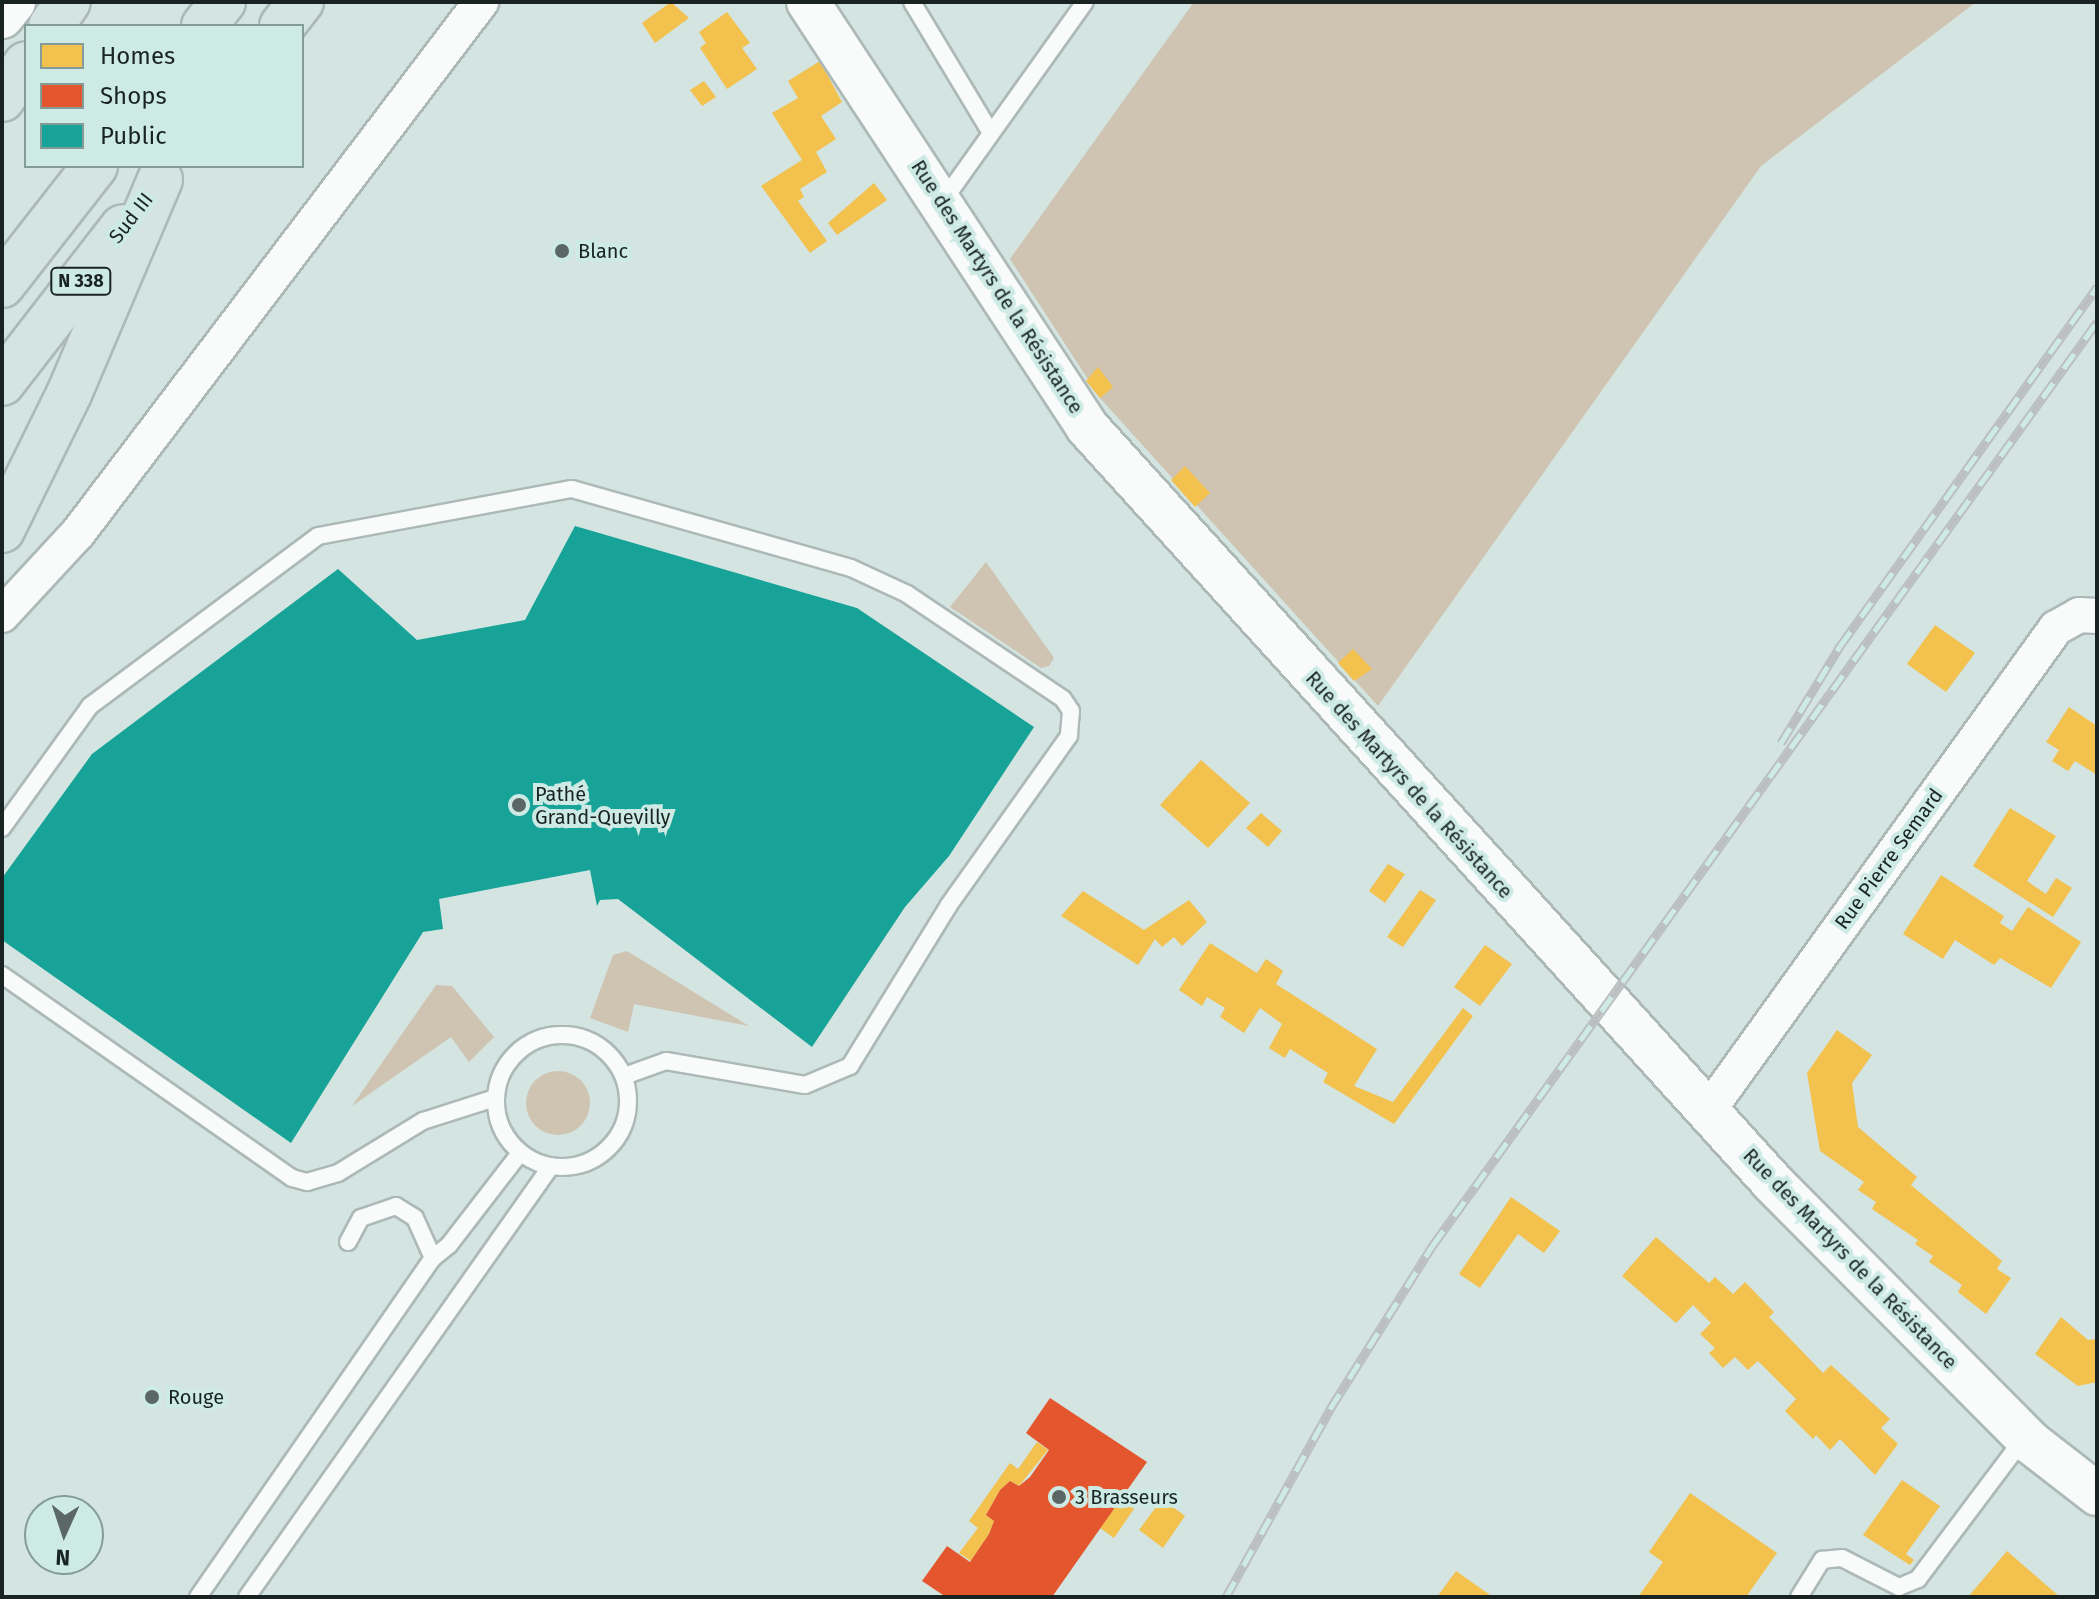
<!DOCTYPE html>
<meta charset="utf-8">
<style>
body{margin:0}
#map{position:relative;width:2099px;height:1599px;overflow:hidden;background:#d3e4e1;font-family:"Fira Sans",sans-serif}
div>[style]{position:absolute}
.green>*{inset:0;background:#cfc4b2}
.round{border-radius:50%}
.homes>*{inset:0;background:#f2c14e}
.shops>*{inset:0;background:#e4572e}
.public>*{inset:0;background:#17a398}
.roads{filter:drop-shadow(2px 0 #acb9b7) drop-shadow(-2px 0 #acb9b7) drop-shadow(0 2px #acb9b7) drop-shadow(0 -2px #acb9b7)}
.service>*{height:16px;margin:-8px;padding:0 8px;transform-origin:8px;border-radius:8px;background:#f8fbfa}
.service>.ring{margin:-8px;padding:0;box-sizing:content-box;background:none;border:16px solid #f8fbfa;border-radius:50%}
.minor>*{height:34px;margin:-17px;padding:0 17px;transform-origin:17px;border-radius:17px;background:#f8fbfa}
.tertiary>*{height:42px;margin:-21px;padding:0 21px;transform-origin:21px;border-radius:21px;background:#f8fbfa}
.trunk>*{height:44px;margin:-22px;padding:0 22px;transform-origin:22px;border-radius:22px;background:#d3e4e3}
.rail>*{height:9px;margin-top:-4.5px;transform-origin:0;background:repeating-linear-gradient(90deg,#cdeae5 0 18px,#bbbfbf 0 36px);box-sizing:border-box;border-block:2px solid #bbbfbf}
.dots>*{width:22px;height:22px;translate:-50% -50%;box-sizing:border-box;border:4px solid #cdeae5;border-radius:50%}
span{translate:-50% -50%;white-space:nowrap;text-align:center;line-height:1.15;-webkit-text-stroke:8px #cdeae5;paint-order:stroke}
.shield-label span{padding:2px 6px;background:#cdeae5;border:2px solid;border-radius:6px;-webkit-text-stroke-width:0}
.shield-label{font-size:18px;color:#192422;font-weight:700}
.street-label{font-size:20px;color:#192422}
.poi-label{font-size:20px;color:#192422}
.left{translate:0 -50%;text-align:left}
.frame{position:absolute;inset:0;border:4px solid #192422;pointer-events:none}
.legend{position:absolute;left:24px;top:24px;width:280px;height:144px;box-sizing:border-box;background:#cdeae5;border:2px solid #859b97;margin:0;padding:10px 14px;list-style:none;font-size:24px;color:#192422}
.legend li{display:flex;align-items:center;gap:16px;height:40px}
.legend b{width:40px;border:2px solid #859b97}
.north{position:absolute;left:24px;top:1495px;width:80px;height:80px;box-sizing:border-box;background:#cdeae5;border:2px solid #859b97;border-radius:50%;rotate:183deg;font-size:22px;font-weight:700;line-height:32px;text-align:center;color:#192422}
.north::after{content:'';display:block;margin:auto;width:28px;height:36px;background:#5a6765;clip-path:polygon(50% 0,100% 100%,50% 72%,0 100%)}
</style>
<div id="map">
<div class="green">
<i style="clip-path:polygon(1194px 2px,1976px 2px,1761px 166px,1378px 706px,1100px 398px,1010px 259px)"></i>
<i style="clip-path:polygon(986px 562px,1054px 658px,1049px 666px,1041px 668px,950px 607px)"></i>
<i style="clip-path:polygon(627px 951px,749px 1026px,634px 1004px,628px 1032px,590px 1018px,613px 955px)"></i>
<i style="clip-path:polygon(436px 985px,452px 986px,494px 1037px,469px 1062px,451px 1037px,352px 1106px)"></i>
<i class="round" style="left:526px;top:1071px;width:64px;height:64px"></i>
</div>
<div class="homes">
<i style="clip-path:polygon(671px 2px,689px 18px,655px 43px,642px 23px)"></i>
<i style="clip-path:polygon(727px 12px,750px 43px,742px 48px,757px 69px,727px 89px,700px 48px,706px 43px,699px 32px)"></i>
<i style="clip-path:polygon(820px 61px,842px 102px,821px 116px,836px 139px,816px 152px,827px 172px,800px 189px,804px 197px,798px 201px,827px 241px,810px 253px,761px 186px,802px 160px,772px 113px,798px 98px,788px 81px)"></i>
<i style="clip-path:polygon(704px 81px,716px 97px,702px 106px,690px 90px)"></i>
<i style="clip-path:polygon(874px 183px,887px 200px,837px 235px,828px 223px)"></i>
<i style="clip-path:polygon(1098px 367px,1113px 387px,1100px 398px,1086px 381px)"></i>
<i style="clip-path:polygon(1185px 466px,1210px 493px,1195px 507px,1171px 480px)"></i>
<i style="clip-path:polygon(1935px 625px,1975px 653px,1946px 692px,1907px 664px)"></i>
<i style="clip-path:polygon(1353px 649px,1372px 669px,1354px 681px,1338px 663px)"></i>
<i style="clip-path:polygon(2069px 707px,2097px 726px,2097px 775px,2075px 761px,2068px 771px,2052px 761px,2059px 750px,2046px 742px)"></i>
<i style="clip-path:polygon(1201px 760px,1250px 803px,1208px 848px,1160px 805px)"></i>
<i style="clip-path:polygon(2010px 808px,2056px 836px,2027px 881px,2046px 894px,2056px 878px,2072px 888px,2053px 917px,1973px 866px)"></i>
<i style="clip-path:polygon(1261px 813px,1282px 831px,1268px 847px,1246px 828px)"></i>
<i style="clip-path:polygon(1388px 864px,1405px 874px,1385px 903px,1369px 891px)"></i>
<i style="clip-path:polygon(1941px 875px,2004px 916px,2000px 923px,2012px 931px,2028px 907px,2081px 942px,2051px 988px,2000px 958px,1994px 965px,1955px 940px,1943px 959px,1903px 934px)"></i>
<i style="clip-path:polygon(1420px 890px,1436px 900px,1403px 947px,1387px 937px)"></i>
<i style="clip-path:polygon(1083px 891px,1144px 930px,1189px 900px,1207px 922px,1182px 946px,1174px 937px,1162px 947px,1155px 939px,1138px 965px,1061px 916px)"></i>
<i style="clip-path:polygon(1210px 943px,1257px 973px,1266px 959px,1283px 971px,1276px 984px,1377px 1049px,1354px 1086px,1393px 1102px,1463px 1008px,1473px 1016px,1394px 1124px,1323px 1082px,1328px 1073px,1290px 1049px,1285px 1058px,1269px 1048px,1282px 1024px,1260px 1008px,1244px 1033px,1220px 1017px,1225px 1008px,1207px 997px,1202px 1006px,1179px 990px)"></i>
<i style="clip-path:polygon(1485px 945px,1512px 964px,1480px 1006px,1454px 987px)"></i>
<i style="clip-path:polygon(1837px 1030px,1872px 1055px,1852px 1083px,1858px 1127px,1917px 1177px,1911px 1185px,2002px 1261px,1997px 1269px,2011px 1278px,1986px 1314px,1958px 1292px,1962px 1285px,1929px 1262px,1933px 1256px,1915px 1244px,1918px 1240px,1872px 1209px,1876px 1202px,1858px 1190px,1864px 1182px,1820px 1151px,1807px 1073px)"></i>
<i style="clip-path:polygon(1511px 1197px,1560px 1231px,1544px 1253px,1518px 1234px,1480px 1288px,1459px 1274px)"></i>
<i style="clip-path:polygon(1656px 1237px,1709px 1283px,1715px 1277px,1733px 1294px,1745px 1282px,1774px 1312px,1769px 1317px,1823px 1373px,1831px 1365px,1890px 1419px,1881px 1428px,1898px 1444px,1875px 1475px,1840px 1439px,1830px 1450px,1816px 1435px,1813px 1439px,1785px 1411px,1796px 1399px,1758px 1361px,1748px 1370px,1735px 1357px,1723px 1368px,1709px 1353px,1715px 1348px,1700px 1334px,1711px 1323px,1693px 1305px,1676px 1323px,1622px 1276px)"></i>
<i style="clip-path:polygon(2061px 1317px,2088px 1340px,2097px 1339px,2097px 1382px,2078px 1386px,2035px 1354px)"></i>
<i style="clip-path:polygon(1037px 1442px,1048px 1450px,1019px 1486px,1010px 1481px,1000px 1490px,986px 1515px,994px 1521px,989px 1534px,971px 1561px,959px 1553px,978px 1528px,969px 1521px,1010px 1463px,1018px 1469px)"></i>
<i style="clip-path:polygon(1902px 1480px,1940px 1506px,1906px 1554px,1914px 1560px,1910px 1565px,1863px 1535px)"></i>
<i style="clip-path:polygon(1127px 1491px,1140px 1500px,1114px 1538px,1100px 1528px)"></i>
<i style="clip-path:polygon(1690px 1493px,1777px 1553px,1746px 1597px,1638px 1597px,1663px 1562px,1649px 1552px)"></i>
<i style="clip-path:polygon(1162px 1499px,1185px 1516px,1163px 1548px,1139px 1530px)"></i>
<i style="clip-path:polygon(2007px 1551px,2060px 1597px,1968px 1597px)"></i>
<i style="clip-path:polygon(1456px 1571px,1493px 1597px,1437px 1597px)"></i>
</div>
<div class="shops">
<i style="clip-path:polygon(1050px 1398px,1147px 1462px,1052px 1597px,946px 1597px,922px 1581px,947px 1546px,970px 1562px,989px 1534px,994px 1521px,986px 1515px,1000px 1490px,1010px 1481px,1019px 1486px,1030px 1477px,1049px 1450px,1026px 1433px)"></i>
</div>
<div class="public">
<i style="clip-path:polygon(575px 526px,857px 608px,1034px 727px,949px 856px,905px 907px,812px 1047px,618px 899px,600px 900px,597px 906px,590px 870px,439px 899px,443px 929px,423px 932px,291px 1143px,2px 940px,2px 878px,92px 754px,338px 569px,417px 640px,525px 620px)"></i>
</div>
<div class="roads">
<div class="service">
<i style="left:912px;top:2px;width:153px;rotate:58.9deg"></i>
<i style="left:943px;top:201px;width:244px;rotate:-54.5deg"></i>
<i style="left:2px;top:828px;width:150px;rotate:-54.2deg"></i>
<i style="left:90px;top:706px;width:284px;rotate:-36.7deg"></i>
<i style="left:318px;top:536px;width:258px;rotate:-10.5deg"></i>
<i style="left:572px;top:489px;width:290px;rotate:15.8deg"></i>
<i style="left:851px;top:568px;width:62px;rotate:24.9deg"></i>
<i style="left:907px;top:594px;width:188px;rotate:33.9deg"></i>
<i style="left:1063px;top:699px;width:14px;rotate:56deg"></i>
<i style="left:1071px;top:711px;width:25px;rotate:95deg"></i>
<i style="left:1069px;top:736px;width:207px;rotate:125.4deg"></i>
<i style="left:949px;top:905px;width:189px;rotate:121.6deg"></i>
<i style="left:850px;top:1066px;width:49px;rotate:157.1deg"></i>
<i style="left:805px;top:1085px;width:141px;rotate:-170.2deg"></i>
<i style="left:666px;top:1061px;width:45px;rotate:160.3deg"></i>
<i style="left:2px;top:975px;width:354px;rotate:35deg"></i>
<i style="left:292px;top:1178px;width:16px;rotate:15deg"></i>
<i style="left:307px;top:1182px;width:32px;rotate:-16deg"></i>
<i style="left:338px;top:1173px;width:100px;rotate:-31.5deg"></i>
<i style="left:423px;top:1121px;width:76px;rotate:-17.7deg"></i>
<i class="ring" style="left:496px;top:1035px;width:116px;height:116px"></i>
<i style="left:348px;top:1242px;width:27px;rotate:-62deg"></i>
<i style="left:361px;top:1218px;width:37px;rotate:-19deg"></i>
<i style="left:396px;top:1206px;width:22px;rotate:32deg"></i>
<i style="left:415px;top:1218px;width:44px;rotate:65.8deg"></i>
<i style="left:198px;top:1597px;width:412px;rotate:-55.3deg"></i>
<i style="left:433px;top:1258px;width:21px;rotate:-39deg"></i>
<i style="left:449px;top:1245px;width:116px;rotate:-52.3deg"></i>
<i style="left:247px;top:1597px;width:527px;rotate:-54.8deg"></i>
<i style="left:1799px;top:1597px;width:44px;rotate:-58.1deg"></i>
<i style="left:1822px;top:1560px;width:20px;rotate:-6deg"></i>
<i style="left:1842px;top:1558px;width:64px;rotate:27deg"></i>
<i style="left:1899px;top:1587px;width:21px;rotate:-23deg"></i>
<i style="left:1918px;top:1579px;width:176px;rotate:-53.1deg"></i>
</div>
<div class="minor">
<i style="left:2px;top:615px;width:112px;rotate:-47.2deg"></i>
<i style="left:78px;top:533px;width:667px;rotate:-52.8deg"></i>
<i style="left:1708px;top:1111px;width:595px;rotate:-54.23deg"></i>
<i style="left:2056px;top:628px;width:26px;rotate:-29deg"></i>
<i style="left:2079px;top:615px;width:18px;rotate:3deg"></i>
</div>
<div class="tertiary">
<i style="left:808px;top:2px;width:510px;rotate:56.68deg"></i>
<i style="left:1088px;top:428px;width:1019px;rotate:47.78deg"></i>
<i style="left:1773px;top:1183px;width:365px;rotate:45.2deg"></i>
<i style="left:2030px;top:1442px;width:85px;rotate:37.8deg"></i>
<i style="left:2px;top:17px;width:19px;rotate:-51deg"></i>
</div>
<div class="trunk">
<i style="left:51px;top:26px;width:29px;rotate:-55deg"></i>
<i style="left:204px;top:26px;width:31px;rotate:-52deg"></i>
<i style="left:282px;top:26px;width:31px;rotate:-52deg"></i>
<i style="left:2px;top:99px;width:42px;rotate:-55.6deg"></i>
<i style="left:2px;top:285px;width:151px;rotate:-52deg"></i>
<i style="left:2px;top:383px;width:197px;rotate:-52.2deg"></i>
<i style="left:2px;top:530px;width:152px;rotate:-63.8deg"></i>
<i style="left:69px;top:394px;width:233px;rotate:-67deg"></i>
</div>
</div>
<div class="rail">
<i style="left:1781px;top:743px;width:114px;rotate:-58.7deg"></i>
<i style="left:1840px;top:646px;width:442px;rotate:-54.4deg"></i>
<i style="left:1226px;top:1597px;width:215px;rotate:-61deg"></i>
<i style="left:1330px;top:1409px;width:194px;rotate:-57.9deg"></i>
<i style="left:1433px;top:1245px;width:1137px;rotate:-54.27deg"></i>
</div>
<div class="dots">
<i style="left:562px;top:251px;background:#5a6765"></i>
<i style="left:519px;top:805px;background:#5a6765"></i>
<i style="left:152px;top:1397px;background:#5a6765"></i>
<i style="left:1059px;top:1497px;background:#5a6765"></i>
</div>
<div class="shield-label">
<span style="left:81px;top:281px">N 338</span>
</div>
<div class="street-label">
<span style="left:131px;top:218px;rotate:-52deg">Sud III</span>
<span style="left:997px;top:287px;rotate:57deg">Rue des Martyrs de la Résistance</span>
<span style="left:1409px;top:785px;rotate:48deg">Rue des Martyrs de la Résistance</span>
<span style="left:1889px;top:859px;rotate:-54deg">Rue Pierre Semard</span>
<span style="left:1850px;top:1259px;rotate:46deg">Rue des Martyrs de la Résistance</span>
</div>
<div class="poi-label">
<span class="left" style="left:578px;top:251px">Blanc</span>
<span class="left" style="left:535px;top:806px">Pathé<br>Grand-Quevilly</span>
<span class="left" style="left:168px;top:1397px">Rouge</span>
<span class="left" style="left:1075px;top:1497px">3 Brasseurs</span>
</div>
<div class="frame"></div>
<ul class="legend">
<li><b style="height:22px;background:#f2c14e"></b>Homes</li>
<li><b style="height:22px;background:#e4572e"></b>Shops</li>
<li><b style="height:22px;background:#17a398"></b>Public</li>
</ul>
<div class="north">N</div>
</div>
